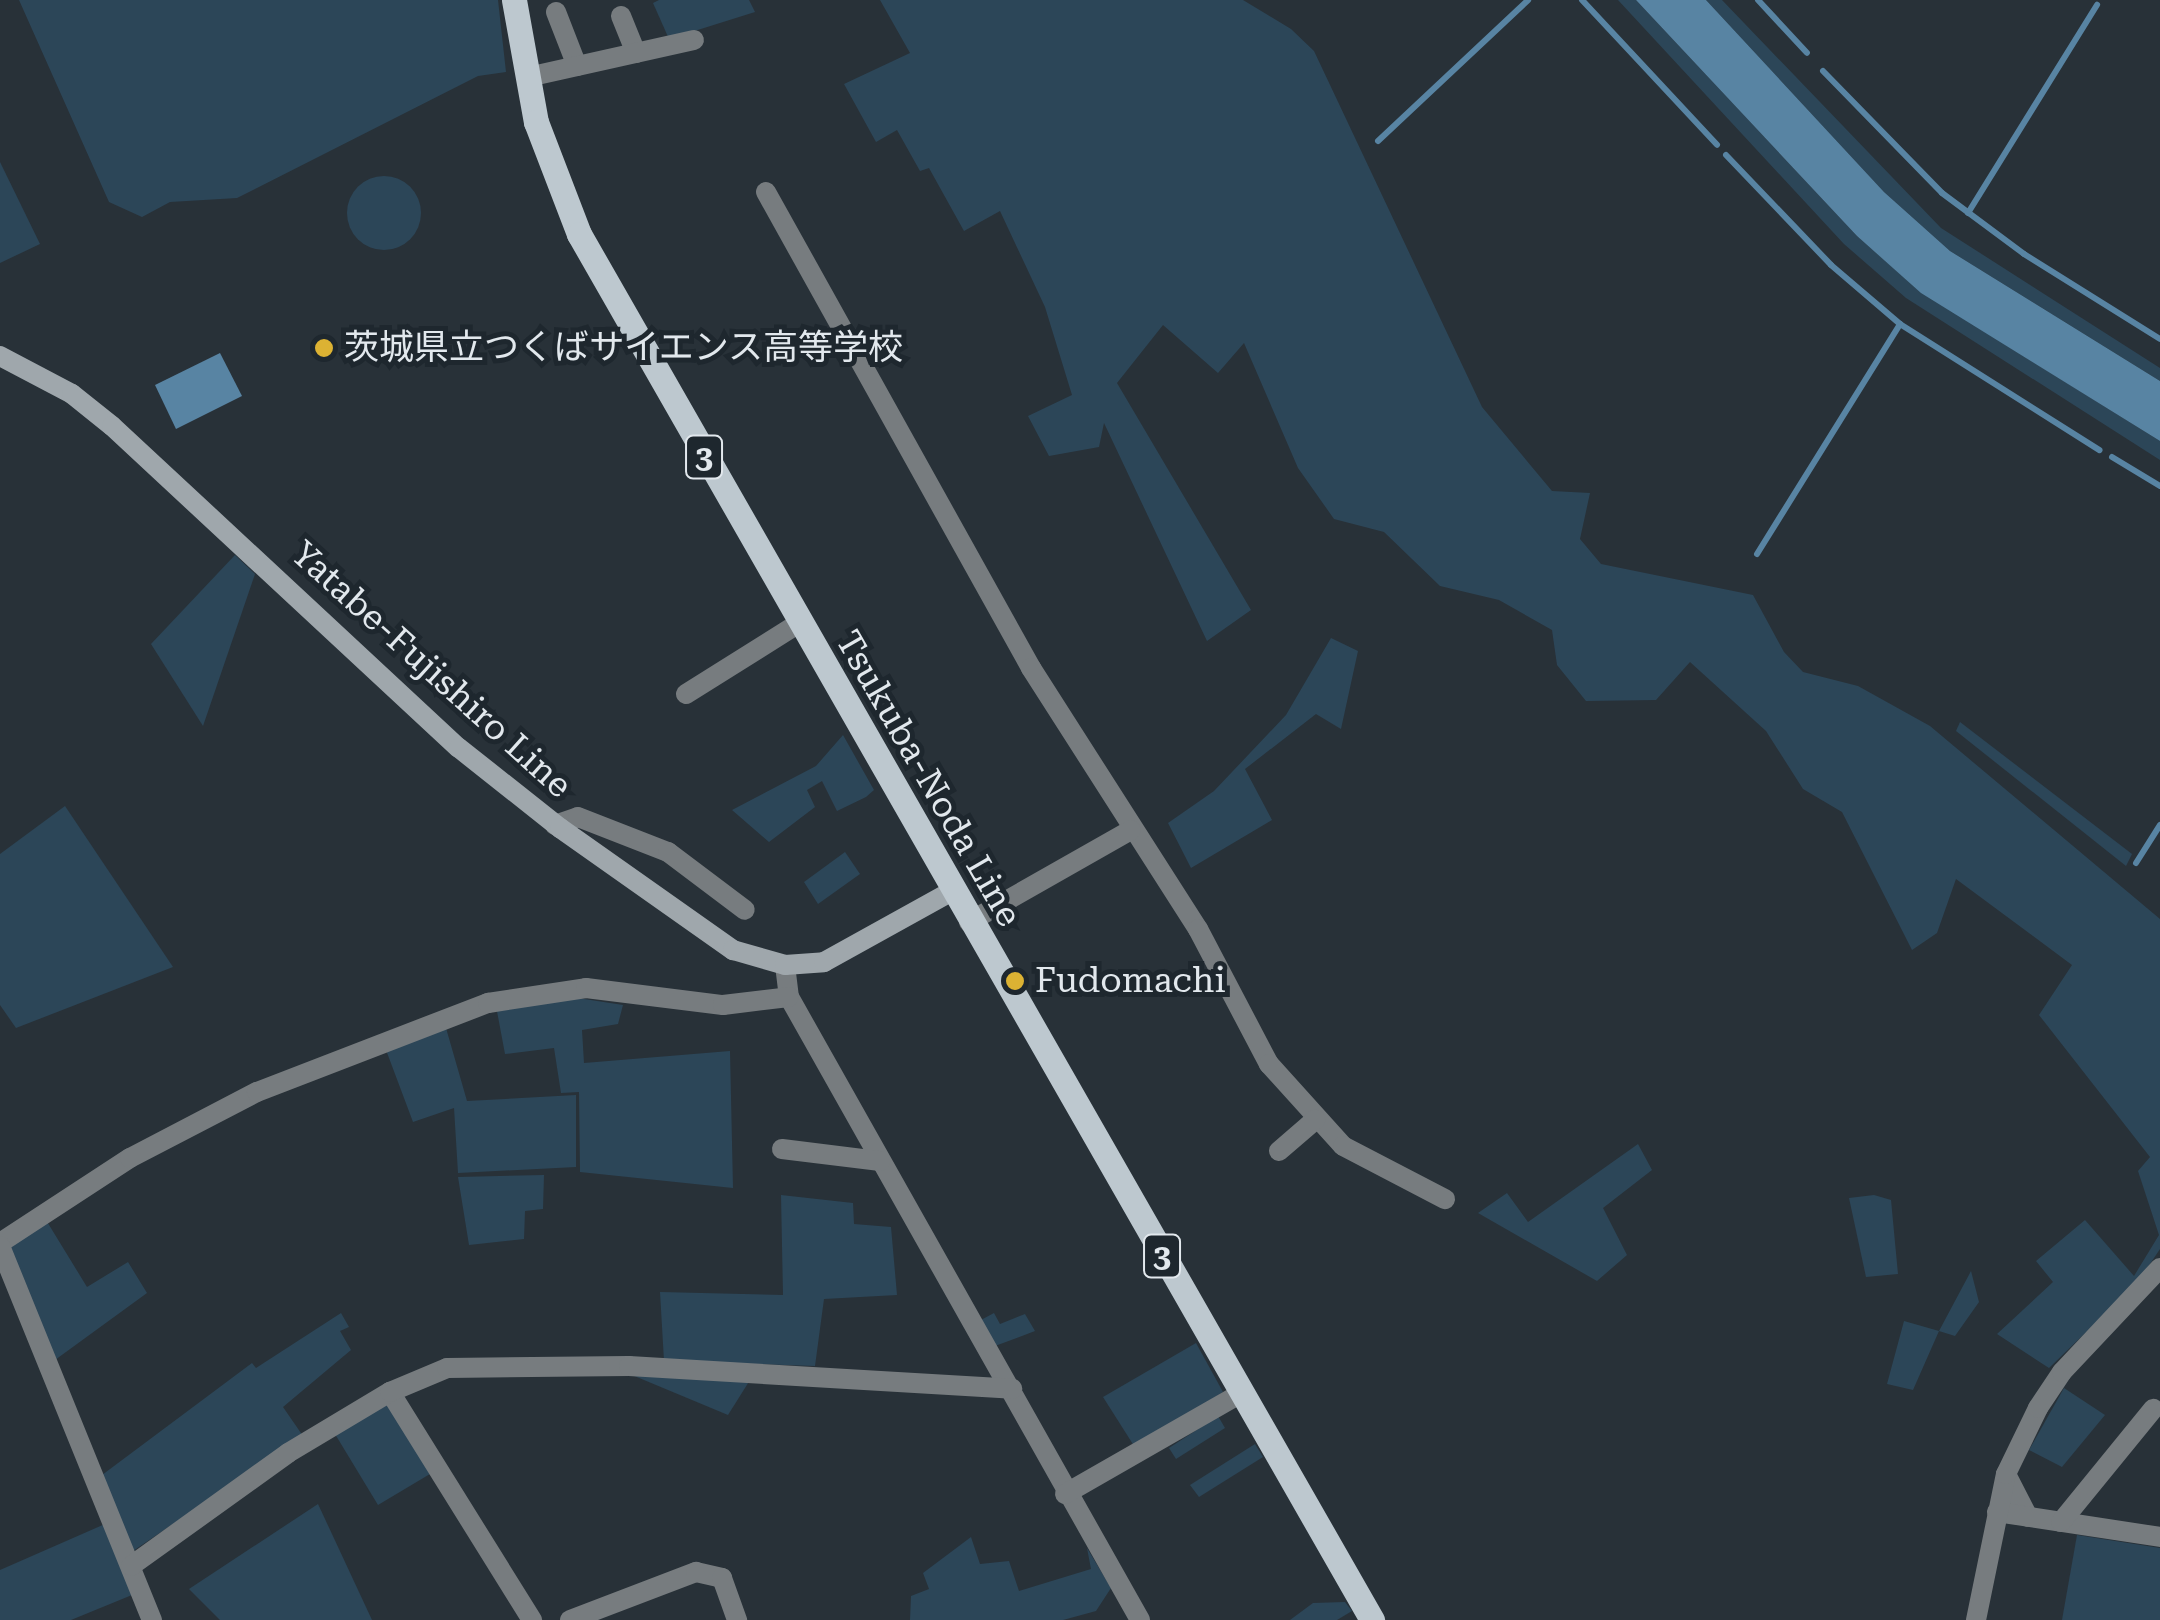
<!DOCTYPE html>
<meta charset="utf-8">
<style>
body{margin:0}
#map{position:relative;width:2160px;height:1620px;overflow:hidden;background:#283138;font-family:"Roboto Serif","Noto Sans JP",serif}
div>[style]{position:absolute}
.green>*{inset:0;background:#2c4658}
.round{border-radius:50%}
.water>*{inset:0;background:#5884a3}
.stream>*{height:6px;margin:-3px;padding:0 3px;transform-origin:3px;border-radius:3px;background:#5884a3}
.street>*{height:20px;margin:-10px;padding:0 10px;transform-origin:10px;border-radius:10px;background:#777c7f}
.secondary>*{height:20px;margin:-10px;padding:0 10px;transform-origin:10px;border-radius:10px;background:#9fa7ac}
.primary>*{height:25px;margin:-12.5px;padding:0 12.5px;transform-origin:12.5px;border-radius:12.5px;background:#bdc8cf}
.dots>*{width:28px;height:28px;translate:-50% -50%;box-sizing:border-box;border:5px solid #1e272e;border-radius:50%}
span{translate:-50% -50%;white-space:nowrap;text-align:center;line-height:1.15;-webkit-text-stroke:10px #1e272e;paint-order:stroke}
.shield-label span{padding:2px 8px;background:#1e272e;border:2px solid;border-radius:8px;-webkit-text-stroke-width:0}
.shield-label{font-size:32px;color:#e2e8ed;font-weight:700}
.poi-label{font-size:35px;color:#e2e8ed}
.left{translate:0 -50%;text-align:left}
.street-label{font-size:35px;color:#e2e8ed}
</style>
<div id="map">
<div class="green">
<i style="clip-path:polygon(19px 0,498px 0,506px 72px,478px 76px,237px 198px,170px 202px,142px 217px,109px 202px)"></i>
<i style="clip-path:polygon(659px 0,749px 0,755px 12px,669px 39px,653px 3px)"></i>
<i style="clip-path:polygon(880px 0,1243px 0,1291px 29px,1314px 51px,1482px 407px,1552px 491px,1590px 493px,1580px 539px,1601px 564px,1753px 595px,1784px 652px,1803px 672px,1858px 686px,1930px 726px,2160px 919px,2160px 1249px,2138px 1282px,2049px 1368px,1997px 1334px,2053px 1282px,2036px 1261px,2085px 1220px,2134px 1276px,2159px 1235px,2138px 1171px,2150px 1157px,2039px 1015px,2072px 965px,1956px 879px,1937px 933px,1912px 950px,1842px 812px,1803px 789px,1766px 731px,1690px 662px,1656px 700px,1586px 701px,1557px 665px,1552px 630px,1499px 600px,1440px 586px,1384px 532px,1334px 519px,1298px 468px,1244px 343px,1218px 373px,1163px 325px,1117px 383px,1251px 610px,1207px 641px,1104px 423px,1099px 447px,1049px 456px,1028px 416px,1072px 395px,1045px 307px,1000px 211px,964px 231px,929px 168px,920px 171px,897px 130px,876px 142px,844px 84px,910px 53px)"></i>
<i style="clip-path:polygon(1618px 0,1636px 0,1857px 236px,1921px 292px,2160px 441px,2160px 460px,1906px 298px,1844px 244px)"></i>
<i style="clip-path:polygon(1706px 0,1722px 0,1941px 228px,2160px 368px,2160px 381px,1950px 251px,1884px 192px)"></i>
<i style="clip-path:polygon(0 162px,40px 244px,0 263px)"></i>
<i class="round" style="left:347px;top:176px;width:74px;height:74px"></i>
<i style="clip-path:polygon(235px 555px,255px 574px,203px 726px,151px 644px)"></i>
<i style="clip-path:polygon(1331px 638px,1358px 651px,1341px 729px,1316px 714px,1245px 769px,1272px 820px,1191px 868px,1168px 823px,1214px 791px,1286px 715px)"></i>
<i style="clip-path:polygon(1960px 722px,2132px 854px,2126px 866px,1956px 731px)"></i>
<i style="clip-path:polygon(843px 735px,874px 790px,866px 797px,837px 811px,822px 781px,807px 790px,815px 807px,769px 842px,732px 810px,816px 766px)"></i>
<i style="clip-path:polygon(65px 806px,173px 967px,16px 1028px,0 1005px,0 854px)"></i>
<i style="clip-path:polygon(845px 852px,860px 874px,818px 904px,804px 882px)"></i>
<i style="clip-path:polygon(565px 996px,623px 1005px,618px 1024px,582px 1030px,584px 1063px,730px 1051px,733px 1188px,580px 1172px,579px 1092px,561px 1093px,554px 1048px,505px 1054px,496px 1006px)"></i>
<i style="clip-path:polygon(446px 1028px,467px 1101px,576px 1095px,576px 1167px,458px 1173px,454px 1108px,413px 1122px,386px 1050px)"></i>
<i style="clip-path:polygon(1638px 1144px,1652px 1170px,1603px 1208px,1627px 1255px,1597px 1281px,1478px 1213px,1507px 1193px,1528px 1222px)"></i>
<i style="clip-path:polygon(544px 1175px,543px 1209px,525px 1211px,524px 1239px,469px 1245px,458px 1177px)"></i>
<i style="clip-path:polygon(781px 1195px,853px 1203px,854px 1224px,891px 1227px,897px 1295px,824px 1299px,815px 1366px,664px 1361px,660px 1292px,783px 1295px)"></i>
<i style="clip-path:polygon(1874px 1195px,1891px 1200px,1898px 1274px,1866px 1277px,1849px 1198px)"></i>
<i style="clip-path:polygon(46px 1220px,87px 1287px,128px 1262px,147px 1293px,55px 1360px,10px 1248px)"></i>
<i style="clip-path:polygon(1971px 1271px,1979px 1302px,1955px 1336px,1939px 1331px,1913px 1390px,1887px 1384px,1904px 1321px,1939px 1331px)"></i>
<i style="clip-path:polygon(341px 1313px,349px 1327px,340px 1331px,351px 1350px,283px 1407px,303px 1436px,133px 1551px,102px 1475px,252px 1363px,256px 1368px)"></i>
<i style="clip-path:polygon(994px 1313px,1000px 1324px,1025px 1314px,1035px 1331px,995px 1346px,979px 1321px)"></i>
<i style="clip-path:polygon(1196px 1343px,1223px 1392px,1136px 1449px,1103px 1397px)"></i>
<i style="clip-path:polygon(632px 1375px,750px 1380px,728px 1415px)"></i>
<i style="clip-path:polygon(2064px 1388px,2105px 1415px,2062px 1467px,2029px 1450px)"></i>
<i style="clip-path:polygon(386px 1402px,430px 1474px,378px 1505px,335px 1434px)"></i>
<i style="clip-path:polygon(1218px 1416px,1225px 1428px,1176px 1459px,1169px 1448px)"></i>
<i style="clip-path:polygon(1255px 1444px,1263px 1457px,1199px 1497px,1190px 1485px)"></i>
<i style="clip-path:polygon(318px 1504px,372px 1620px,220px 1620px,189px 1589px)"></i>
<i style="clip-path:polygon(105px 1524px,132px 1595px,71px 1620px,0 1620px,0 1570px)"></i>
<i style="clip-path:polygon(2077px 1535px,2160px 1548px,2160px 1620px,2062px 1620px)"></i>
<i style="clip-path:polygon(971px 1537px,980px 1564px,1009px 1561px,1019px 1591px,1091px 1569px,1087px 1548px,1111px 1588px,1096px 1611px,1063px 1620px,910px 1620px,911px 1596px,929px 1589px,923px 1573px)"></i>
<i style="clip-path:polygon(1345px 1602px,1352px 1611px,1337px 1620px,1290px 1620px,1313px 1603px)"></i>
</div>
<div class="water">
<i style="clip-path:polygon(1636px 0,1706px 0,1884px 192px,1950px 251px,2160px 381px,2160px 441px,1921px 293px,1857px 236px)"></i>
<i style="clip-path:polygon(220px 353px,242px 396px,176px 429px,155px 385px)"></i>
</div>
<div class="stream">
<i style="left:1582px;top:0;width:198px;rotate:47deg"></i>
<i style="left:1758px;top:0;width:72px;rotate:47.2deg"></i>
<i style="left:1823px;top:71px;width:170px;rotate:45.7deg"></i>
<i style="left:1942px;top:193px;width:102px;rotate:36.6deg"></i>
<i style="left:2024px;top:254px;width:160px;rotate:32deg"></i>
<i style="left:1378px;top:141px;width:206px;rotate:-43.2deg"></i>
<i style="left:1726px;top:155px;width:152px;rotate:46.3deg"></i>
<i style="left:1831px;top:265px;width:91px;rotate:40.5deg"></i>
<i style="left:1900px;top:324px;width:236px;rotate:32.3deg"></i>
<i style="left:1968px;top:213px;width:245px;rotate:-58.2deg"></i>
<i style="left:2112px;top:457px;width:56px;rotate:31.1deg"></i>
<i style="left:1757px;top:554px;width:271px;rotate:-58.1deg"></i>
<i style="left:2136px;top:863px;width:45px;rotate:-57.7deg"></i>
</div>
<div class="street">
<i style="left:556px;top:12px;width:58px;rotate:68.7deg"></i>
<i style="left:621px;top:16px;width:40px;rotate:68deg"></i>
<i style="left:528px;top:77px;width:170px;rotate:-12.6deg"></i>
<i style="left:766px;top:192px;width:545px;rotate:60.89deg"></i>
<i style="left:1031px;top:668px;width:310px;rotate:57.4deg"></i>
<i style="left:1198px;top:929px;width:153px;rotate:62.3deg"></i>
<i style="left:1269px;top:1064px;width:110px;rotate:47.9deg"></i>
<i style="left:1343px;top:1146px;width:115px;rotate:27.5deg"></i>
<i style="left:686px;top:694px;width:133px;rotate:-32.1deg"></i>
<i style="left:555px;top:825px;width:24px;rotate:-19deg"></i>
<i style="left:578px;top:817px;width:97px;rotate:21.3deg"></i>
<i style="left:668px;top:852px;width:96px;rotate:37deg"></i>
<i style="left:969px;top:922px;width:186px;rotate:-29.6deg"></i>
<i style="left:785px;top:965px;width:32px;rotate:83deg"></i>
<i style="left:789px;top:997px;width:715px;rotate:60.6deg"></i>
<i style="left:782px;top:1149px;width:99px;rotate:7deg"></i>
<i style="left:1279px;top:1151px;width:48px;rotate:-40.7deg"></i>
<i style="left:0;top:1243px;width:155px;rotate:-33.2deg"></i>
<i style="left:130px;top:1158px;width:143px;rotate:-27.5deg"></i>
<i style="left:257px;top:1092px;width:248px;rotate:-21.1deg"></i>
<i style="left:488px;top:1003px;width:99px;rotate:-8.7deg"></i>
<i style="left:586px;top:988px;width:138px;rotate:7.1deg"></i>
<i style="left:723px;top:1005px;width:66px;rotate:-6.9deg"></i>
<i style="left:0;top:1246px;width:404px;rotate:67.9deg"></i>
<i style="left:390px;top:1392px;width:269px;rotate:58.1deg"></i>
<i style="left:2006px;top:1474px;width:48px;rotate:62.9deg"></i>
<i style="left:1065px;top:1494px;width:203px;rotate:-29.8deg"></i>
<i style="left:1997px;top:1512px;width:165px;rotate:8.7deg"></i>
<i style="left:2061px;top:1522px;width:146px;rotate:-50.8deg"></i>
<i style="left:131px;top:1566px;width:193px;rotate:-35.7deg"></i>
<i style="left:288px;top:1453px;width:119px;rotate:-30.9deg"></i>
<i style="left:390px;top:1392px;width:62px;rotate:-22.8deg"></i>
<i style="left:447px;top:1368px;width:182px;rotate:-0.6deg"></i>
<i style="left:629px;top:1366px;width:384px;rotate:3.4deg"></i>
<i style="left:570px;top:1620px;width:135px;rotate:-20.9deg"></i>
<i style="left:696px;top:1572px;width:27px;rotate:13deg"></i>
<i style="left:722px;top:1578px;width:45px;rotate:70.3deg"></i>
<i style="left:1976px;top:1620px;width:149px;rotate:-78.4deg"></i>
<i style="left:2006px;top:1474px;width:73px;rotate:-64.1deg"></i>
<i style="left:2038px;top:1408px;width:43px;rotate:-56.3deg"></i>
<i style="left:2062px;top:1372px;width:143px;rotate:-46.7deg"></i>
</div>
<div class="secondary">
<i style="left:0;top:356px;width:81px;rotate:27.8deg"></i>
<i style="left:72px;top:394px;width:51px;rotate:38.7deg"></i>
<i style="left:112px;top:426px;width:473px;rotate:42.9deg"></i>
<i style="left:459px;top:748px;width:129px;rotate:38.4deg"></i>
<i style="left:560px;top:828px;width:212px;rotate:35.2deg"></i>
<i style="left:733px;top:950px;width:54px;rotate:16.1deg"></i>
<i style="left:785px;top:965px;width:39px;rotate:-4deg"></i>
<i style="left:824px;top:962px;width:146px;rotate:-29deg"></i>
</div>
<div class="primary">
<i style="left:514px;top:0;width:124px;rotate:79.8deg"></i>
<i style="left:536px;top:122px;width:120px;rotate:69deg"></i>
<i style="left:579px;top:234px;width:1597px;rotate:60.22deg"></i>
</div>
<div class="dots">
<i style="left:324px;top:348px;background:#dcb233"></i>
<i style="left:1015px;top:981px;background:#dcb233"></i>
</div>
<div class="shield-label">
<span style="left:704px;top:457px">3</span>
<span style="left:1162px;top:1256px">3</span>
</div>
<div class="poi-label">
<span class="left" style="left:344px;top:348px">茨城県立つくばサイエンス高等学校</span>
<span class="left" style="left:1035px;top:981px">Fudomachi</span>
</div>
<div class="street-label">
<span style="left:431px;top:670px;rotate:42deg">Yatabe-Fujishiro Line</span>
<span style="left:928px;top:779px;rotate:60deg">Tsukuba-Noda Line</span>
</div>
</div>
